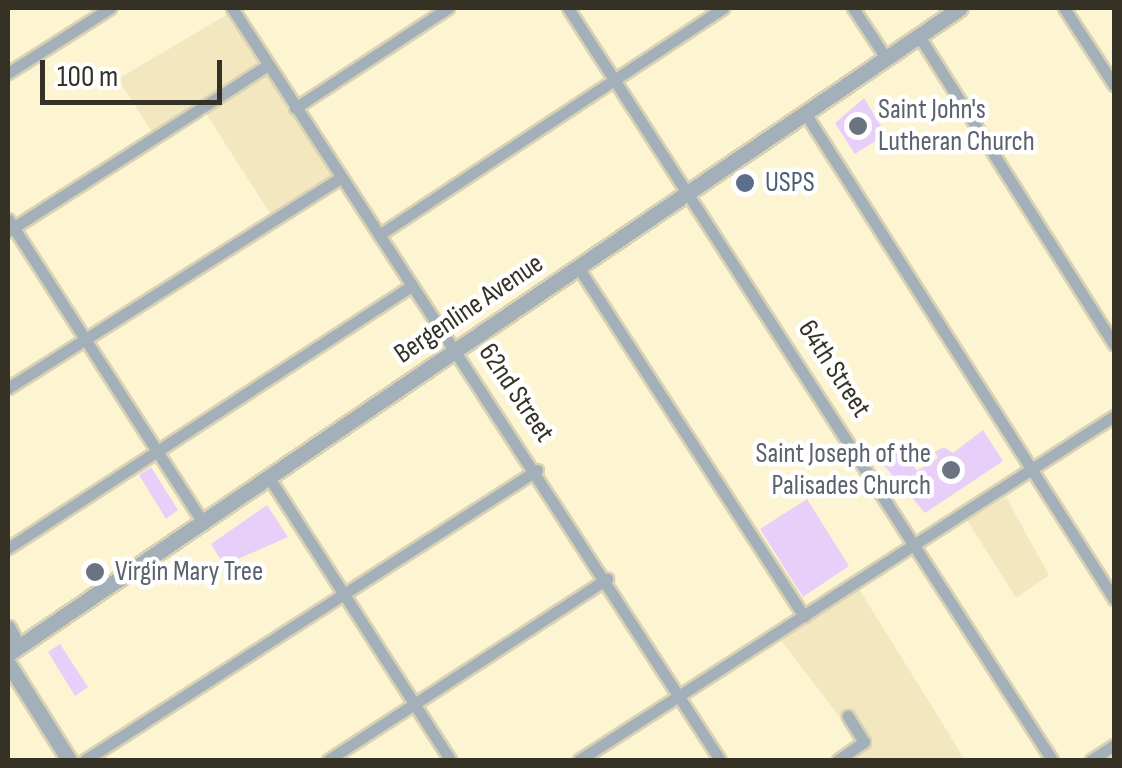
<!DOCTYPE html>
<style>
body{margin:0}
#map{position:relative;width:1122px;height:768px;overflow:hidden;background:#fdf4d2;font-family:"Sofia Sans Condensed",sans-serif}
div>[style]{position:absolute}
.built>*{inset:0;background:#f2e7be}
.building>*{inset:0;background:#e8cffa}
.roads{filter:drop-shadow(2px 0 #d9d1b3) drop-shadow(-2px 0 #d9d1b3) drop-shadow(0 2px #d9d1b3) drop-shadow(0 -2px #d9d1b3)}
.minor>*{height:11px;margin:-5.5px;padding:0 5.5px;transform-origin:5.5px;border-radius:5.5px;background:#a3b0ba}
.tertiary>*{height:15px;margin:-7.5px;padding:0 7.5px;transform-origin:7.5px;border-radius:7.5px;background:#a3b0ba}
.dots>*{width:28px;height:28px;translate:-50% -50%;box-sizing:border-box;border:5px solid #fff;border-radius:50%}
span{translate:-50% -50%;white-space:nowrap;text-align:center;line-height:1.15;-webkit-text-stroke:9px #fff;paint-order:stroke}
.worship-label{font-size:28px;color:#5b616d}
.left{translate:0 -50%;text-align:left}
.right{translate:-100% -50%;text-align:right}
.service-label{font-size:28px;color:#4e5e75}
.street-label{font-size:28px;color:#353225}
.frame{position:absolute;inset:0;border:10px solid #353225;pointer-events:none}
.scale{position:absolute;left:40px;top:60px;width:182px;height:45px;box-sizing:border-box;border:5px solid #353225;border-top:0;padding-left:12px;font-size:30px;line-height:35px;white-space:nowrap;color:#353225;-webkit-text-stroke:8px #fff;paint-order:stroke}
</style>
<div id="map">
<div class="built">
<i style="clip-path:polygon(233px 11px,266px 65px,155px 137px,118px 79px)"></i>
<i style="clip-path:polygon(268px 67px,339px 176px,273px 218px,203px 109px)"></i>
<i style="clip-path:polygon(1006px 497px,1049px 575px,1016px 598px,967px 520px)"></i>
<i style="clip-path:polygon(859px 589px,965px 760px,838px 760px,861px 745px,777px 635px)"></i>
</div>
<div class="building">
<i style="clip-path:polygon(864px 98px,886px 134px,855px 154px,835px 123px)"></i>
<i style="clip-path:polygon(983px 430px,1003px 461px,925px 513px,881px 462px,902px 449px,917px 471px,938px 458px,935px 452px,944px 447px,953px 453px)"></i>
<i style="clip-path:polygon(151px 467px,178px 510px,166px 519px,139px 475px)"></i>
<i style="clip-path:polygon(807px 499px,849px 566px,803px 597px,760px 529px)"></i>
<i style="clip-path:polygon(267px 505px,288px 537px,224px 565px,211px 544px)"></i>
<i style="clip-path:polygon(60px 644px,88px 687px,75px 696px,48px 652px)"></i>
</div>
<div class="roads">
<div class="minor">
<i style="left:232px;top:8px;width:896px;rotate:57.02deg"></i>
<i style="left:568px;top:8px;width:894px;rotate:57.23deg"></i>
<i style="left:853px;top:8px;width:60px;rotate:56.6deg"></i>
<i style="left:1064px;top:8px;width:92px;rotate:57deg"></i>
<i style="left:919px;top:36px;width:365px;rotate:57.7deg"></i>
<i style="left:8px;top:73px;width:121px;rotate:-32.5deg"></i>
<i style="left:203px;top:107px;width:77px;rotate:-32.9deg"></i>
<i style="left:295px;top:108px;width:183px;rotate:-33.2deg"></i>
<i style="left:805px;top:113px;width:576px;rotate:57.55deg"></i>
<i style="left:8px;top:219px;width:358px;rotate:57.3deg"></i>
<i style="left:8px;top:231px;width:225px;rotate:-32.5deg"></i>
<i style="left:379px;top:235px;width:412px;rotate:-33.4deg"></i>
<i style="left:578px;top:267px;width:416px;rotate:57.1deg"></i>
<i style="left:8px;top:388px;width:393px;rotate:-32.3deg"></i>
<i style="left:268px;top:476px;width:337px;rotate:57.3deg"></i>
<i style="left:8px;top:548px;width:482px;rotate:-33deg"></i>
<i style="left:85px;top:760px;width:537px;rotate:-32.68deg"></i>
<i style="left:328px;top:760px;width:333px;rotate:-33deg"></i>
<i style="left:579px;top:760px;width:636px;rotate:-32.74deg"></i>
<i style="left:838px;top:760px;width:32px;rotate:-35deg"></i>
<i style="left:864px;top:742px;width:31px;rotate:-122deg"></i>
<i style="left:1091px;top:760px;width:27px;rotate:-33deg"></i>
</div>
<div class="tertiary">
<i style="left:8px;top:628px;width:21px;rotate:62deg"></i>
<i style="left:8px;top:654px;width:1150px;rotate:-34.16deg"></i>
<i style="left:8px;top:663px;width:115px;rotate:57.8deg"></i>
</div>
</div>
<div class="dots">
<i style="left:858px;top:126px;background:#6b7280"></i>
<i style="left:745px;top:183px;background:#5c6f8a"></i>
<i style="left:951px;top:470px;background:#6b7280"></i>
<i style="left:95px;top:572px;background:#6b7280"></i>
</div>
<div class="worship-label">
<span class="left" style="left:878px;top:126px">Saint John's<br>Lutheran Church</span>
<span class="right" style="left:931px;top:470px">Saint Joseph of the<br>Palisades Church</span>
<span class="left" style="left:115px;top:572px">Virgin Mary Tree</span>
</div>
<div class="service-label">
<span class="left" style="left:765px;top:183px">USPS</span>
</div>
<div class="street-label">
<span style="left:469px;top:309px;rotate:-34deg">Bergenline Avenue</span>
<span style="left:834px;top:369px;rotate:57deg">64th Street</span>
<span style="left:516px;top:393px;rotate:56deg">62nd Street</span>
</div>
<div class="frame"></div>
<div class="scale">100 m</div>
</div>
